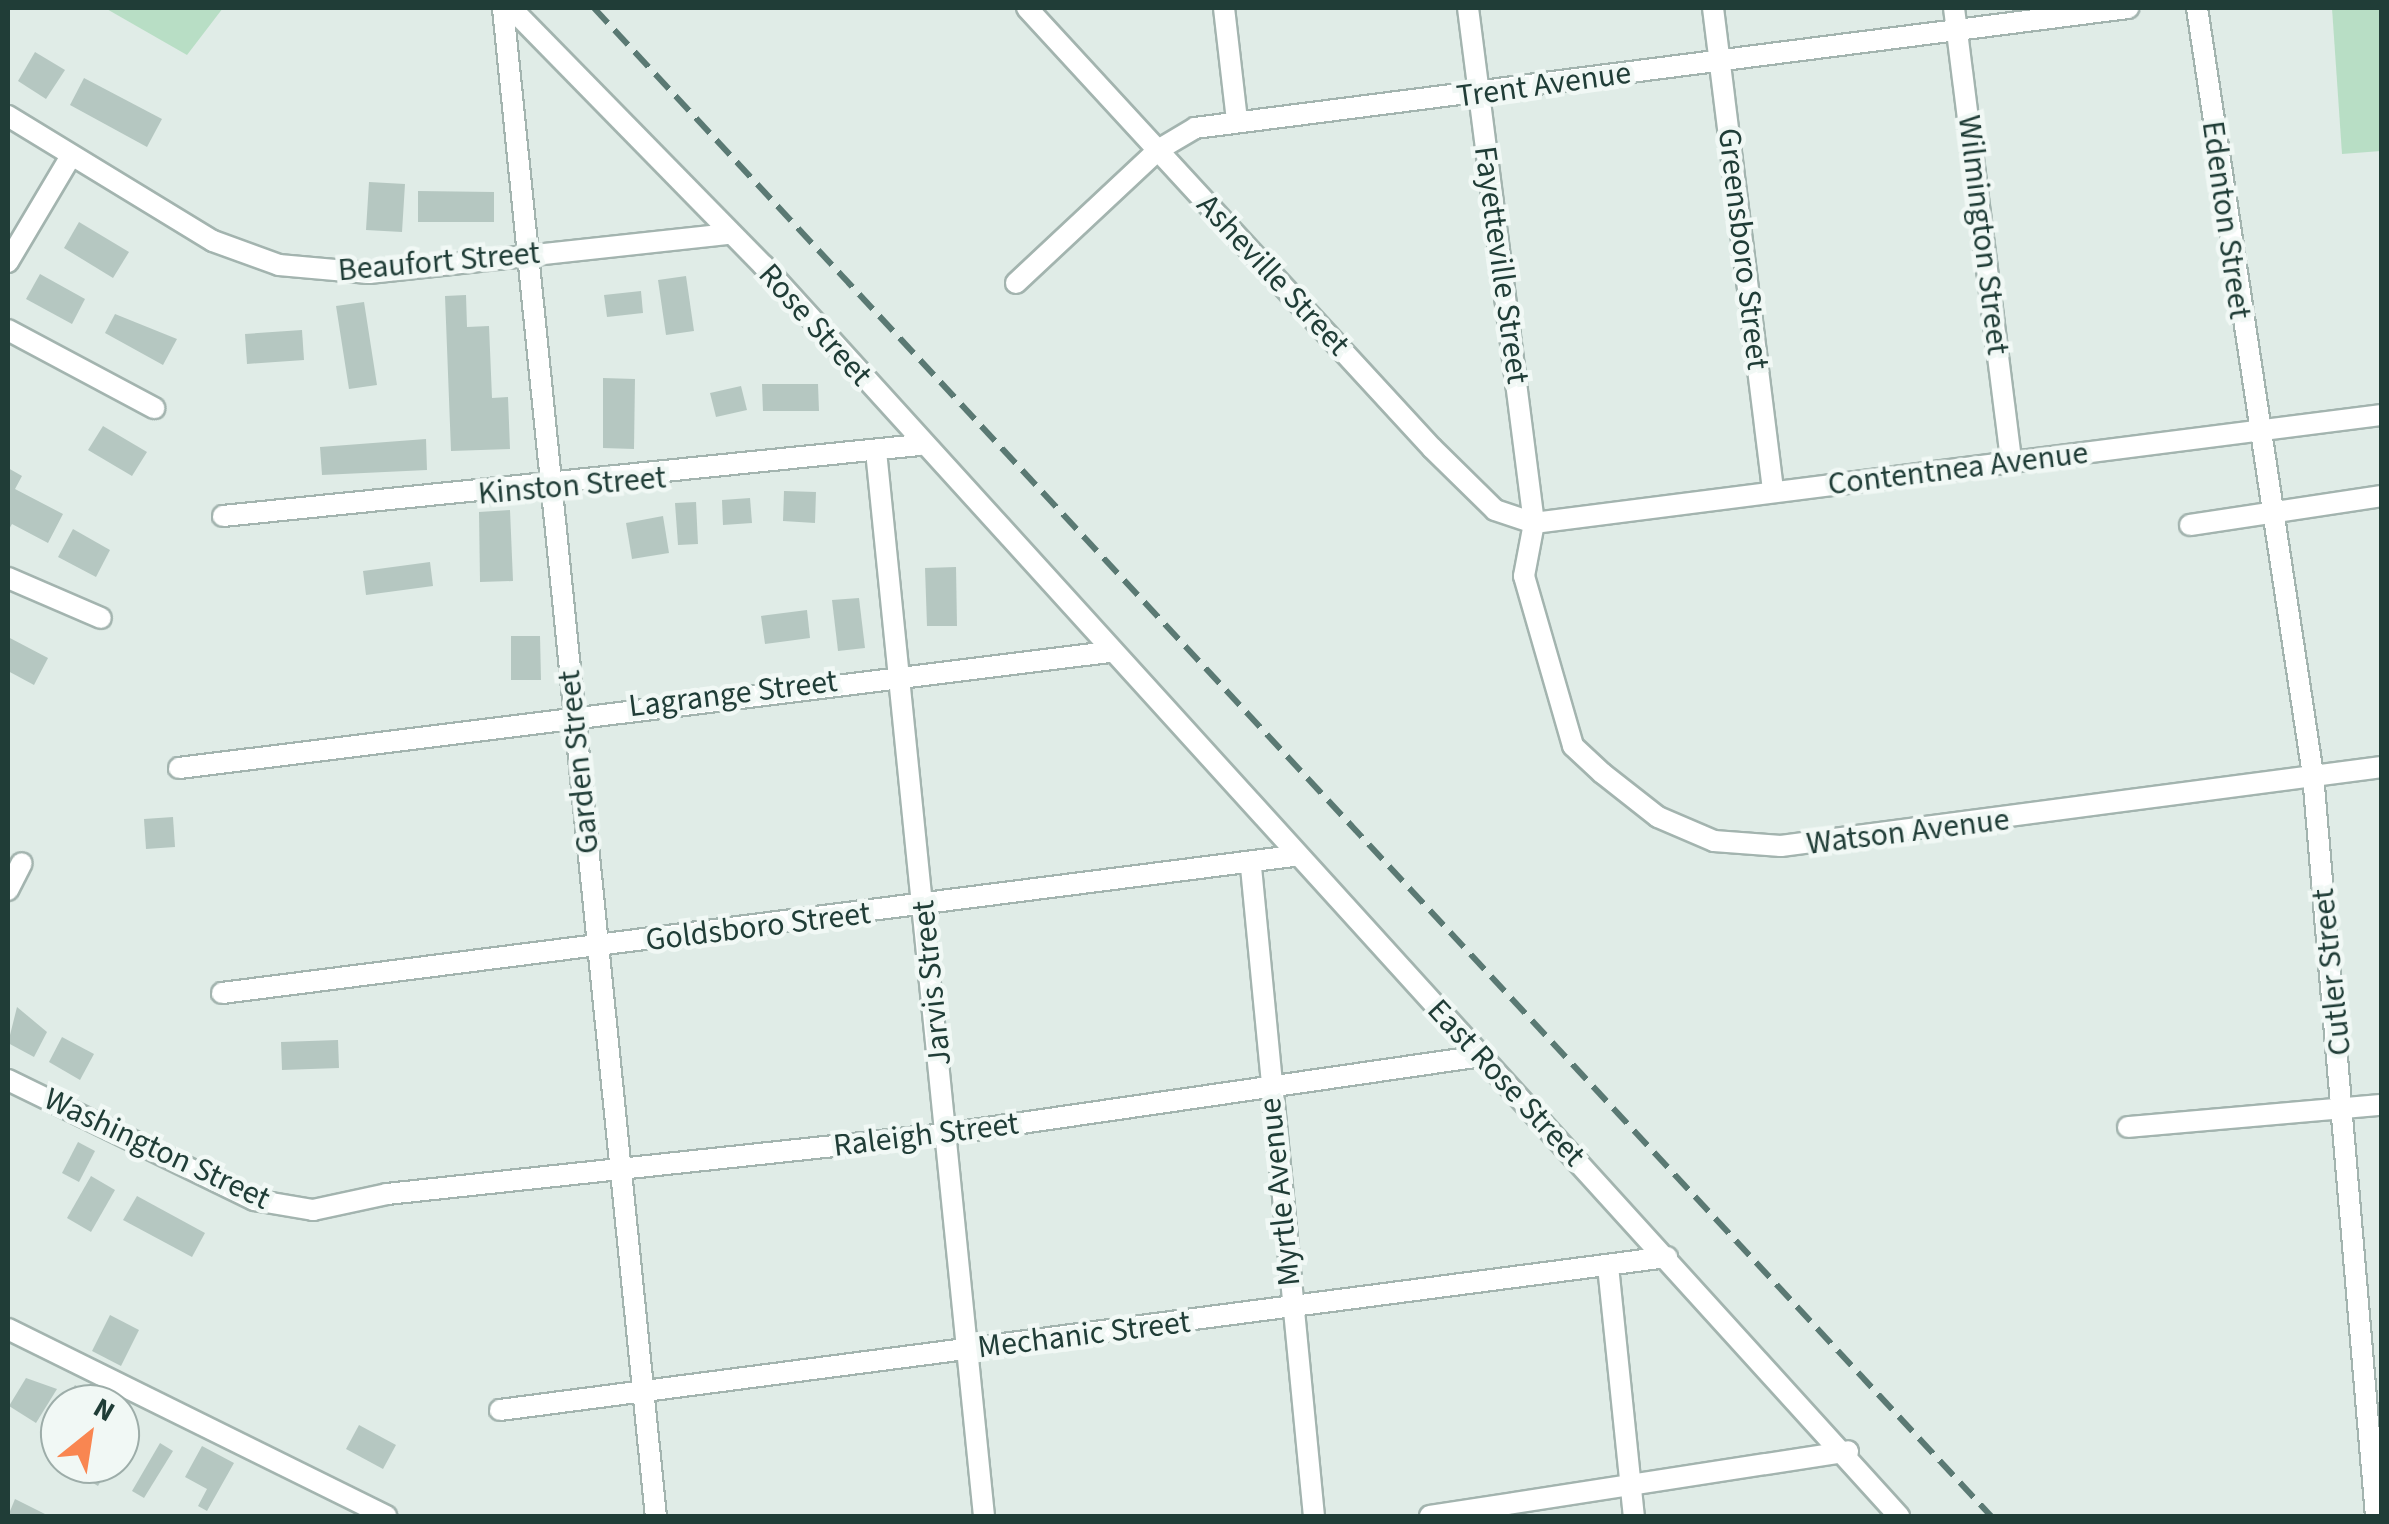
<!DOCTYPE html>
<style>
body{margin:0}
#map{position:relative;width:2389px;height:1524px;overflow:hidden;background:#e0ece7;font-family:"Source Sans 3",sans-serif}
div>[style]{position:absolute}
.green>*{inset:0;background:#b8dec5}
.building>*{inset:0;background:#b5c7c1}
.roads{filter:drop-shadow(2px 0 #a3b4af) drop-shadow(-2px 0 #a3b4af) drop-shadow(0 2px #a3b4af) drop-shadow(0 -2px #a3b4af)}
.street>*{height:20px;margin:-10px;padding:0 10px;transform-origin:10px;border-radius:10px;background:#fff}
.rail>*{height:6px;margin-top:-3px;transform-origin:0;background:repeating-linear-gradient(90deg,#5a7973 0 20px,transparent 0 30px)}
span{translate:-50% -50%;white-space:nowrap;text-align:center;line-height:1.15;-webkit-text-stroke:9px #f1f8f5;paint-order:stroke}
.street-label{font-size:32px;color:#203d37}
.frame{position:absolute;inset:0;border:10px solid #203d37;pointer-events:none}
.north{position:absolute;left:40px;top:1384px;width:100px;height:100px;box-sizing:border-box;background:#f1f8f5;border:2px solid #9dada9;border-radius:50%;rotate:30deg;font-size:28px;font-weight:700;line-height:40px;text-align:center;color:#203d37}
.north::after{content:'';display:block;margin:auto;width:35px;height:45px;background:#f98651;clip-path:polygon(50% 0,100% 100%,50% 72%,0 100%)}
</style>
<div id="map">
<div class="green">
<i style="clip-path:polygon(105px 8px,223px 8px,187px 55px)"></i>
<i style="clip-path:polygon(2332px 8px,2381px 8px,2381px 151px,2342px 154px)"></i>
</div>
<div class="building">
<i style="clip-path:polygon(35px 52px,65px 70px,46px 99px,18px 81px)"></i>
<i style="clip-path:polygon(84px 78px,162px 119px,147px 147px,70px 105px)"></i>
<i style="clip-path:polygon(369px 182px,405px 184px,402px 232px,366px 230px)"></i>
<i style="clip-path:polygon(418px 191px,494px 192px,494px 222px,418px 222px)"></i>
<i style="clip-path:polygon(79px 222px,129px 252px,113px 278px,64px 248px)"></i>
<i style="clip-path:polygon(40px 274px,85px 299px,72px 324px,26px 299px)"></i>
<i style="clip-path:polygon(686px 276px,694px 331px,666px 335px,658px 280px)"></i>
<i style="clip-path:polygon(641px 291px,643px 313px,607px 317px,604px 295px)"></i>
<i style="clip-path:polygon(466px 295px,467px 327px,489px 326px,492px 398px,508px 397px,510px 449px,451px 451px,445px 296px)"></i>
<i style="clip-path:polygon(364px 302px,377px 385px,349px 389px,336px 306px)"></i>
<i style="clip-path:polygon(115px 314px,177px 339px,163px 365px,105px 333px)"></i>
<i style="clip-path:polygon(302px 330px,304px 360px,247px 364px,245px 334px)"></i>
<i style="clip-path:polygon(603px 378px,635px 379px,634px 449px,603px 448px)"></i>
<i style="clip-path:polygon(762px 384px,818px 384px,819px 411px,763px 411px)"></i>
<i style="clip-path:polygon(741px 386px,747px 410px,716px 417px,710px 393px)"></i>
<i style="clip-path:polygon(103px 426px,147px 452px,132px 476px,88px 450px)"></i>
<i style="clip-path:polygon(426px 439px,427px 470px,322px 475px,320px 447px)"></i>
<i style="clip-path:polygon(8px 468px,22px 476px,15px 489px,63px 514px,48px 543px,12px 524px,8px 531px)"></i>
<i style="clip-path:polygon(784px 491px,816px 492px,815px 523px,783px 521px)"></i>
<i style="clip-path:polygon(750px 498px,752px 523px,723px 525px,722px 500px)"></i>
<i style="clip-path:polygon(696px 502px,698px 544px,678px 545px,675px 503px)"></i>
<i style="clip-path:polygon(510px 510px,513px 581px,480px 582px,479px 512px)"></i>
<i style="clip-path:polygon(663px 516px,669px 553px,632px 559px,626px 523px)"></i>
<i style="clip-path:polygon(73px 529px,110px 550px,96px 577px,58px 557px)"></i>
<i style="clip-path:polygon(430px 562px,433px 586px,366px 595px,363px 571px)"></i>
<i style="clip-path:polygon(956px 567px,957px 626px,927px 626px,925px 568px)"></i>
<i style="clip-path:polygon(859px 598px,865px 648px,838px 651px,832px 600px)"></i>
<i style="clip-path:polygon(807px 610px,810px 638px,765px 644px,761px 616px)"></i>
<i style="clip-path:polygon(511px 636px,540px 636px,541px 680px,511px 680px)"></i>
<i style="clip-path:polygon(8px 637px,48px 658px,34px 685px,8px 671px)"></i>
<i style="clip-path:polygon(173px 817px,175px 847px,146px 849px,144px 819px)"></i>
<i style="clip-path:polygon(17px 1007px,47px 1032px,34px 1057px,8px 1043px)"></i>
<i style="clip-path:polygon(62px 1037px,94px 1054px,80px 1080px,49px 1062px)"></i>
<i style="clip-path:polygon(338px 1040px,339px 1068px,282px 1070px,281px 1042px)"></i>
<i style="clip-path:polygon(78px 1142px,95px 1151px,79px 1182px,62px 1173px)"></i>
<i style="clip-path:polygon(91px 1176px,115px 1190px,91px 1232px,67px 1218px)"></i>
<i style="clip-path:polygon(137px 1196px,205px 1233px,192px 1257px,123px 1220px)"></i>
<i style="clip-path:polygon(110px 1315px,139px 1330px,121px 1366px,92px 1351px)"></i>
<i style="clip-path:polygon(26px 1378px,57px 1389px,36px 1423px,9px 1406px)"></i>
<i style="clip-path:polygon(75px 1385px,105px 1404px,63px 1404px)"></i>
<i style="clip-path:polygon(359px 1425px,396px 1445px,383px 1469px,346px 1449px)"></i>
<i style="clip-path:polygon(160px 1443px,173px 1451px,144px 1498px,132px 1491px)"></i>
<i style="clip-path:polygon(202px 1446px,234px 1463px,207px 1511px,198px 1506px,207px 1489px,185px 1477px)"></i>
<i style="clip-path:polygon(98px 1464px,111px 1464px,98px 1486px,88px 1480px)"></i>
<i style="clip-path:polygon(15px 1499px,49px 1516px,8px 1516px)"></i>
</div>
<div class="roads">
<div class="street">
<i style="left:503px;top:8px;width:1516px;rotate:84.21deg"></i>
<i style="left:511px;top:8px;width:360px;rotate:45.6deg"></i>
<i style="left:763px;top:265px;width:1690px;rotate:47.76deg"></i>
<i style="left:1027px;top:8px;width:598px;rotate:47.37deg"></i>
<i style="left:1432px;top:448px;width:88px;rotate:44.5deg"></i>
<i style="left:1495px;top:510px;width:41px;rotate:18.4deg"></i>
<i style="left:1534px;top:523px;width:855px;rotate:-7.26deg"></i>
<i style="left:1224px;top:8px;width:113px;rotate:83.4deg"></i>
<i style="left:1468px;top:8px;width:519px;rotate:82.7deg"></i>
<i style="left:1534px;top:523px;width:54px;rotate:100.7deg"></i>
<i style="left:1524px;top:576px;width:177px;rotate:73.9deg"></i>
<i style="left:1573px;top:746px;width:40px;rotate:43deg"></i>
<i style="left:1602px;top:773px;width:71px;rotate:38.2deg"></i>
<i style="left:1658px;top:817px;width:61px;rotate:23.2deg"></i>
<i style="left:1714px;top:841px;width:67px;rotate:4.3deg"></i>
<i style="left:1781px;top:846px;width:606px;rotate:-7.49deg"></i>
<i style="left:1713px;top:8px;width:487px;rotate:82.9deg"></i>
<i style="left:1954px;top:8px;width:458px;rotate:82.8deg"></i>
<i style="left:2197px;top:8px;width:776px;rotate:81.4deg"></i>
<i style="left:2313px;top:775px;width:744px;rotate:85.14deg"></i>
<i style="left:8px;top:116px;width:240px;rotate:31.4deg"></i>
<i style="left:213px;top:241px;width:70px;rotate:20deg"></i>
<i style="left:279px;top:265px;width:90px;rotate:5.1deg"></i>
<i style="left:369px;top:273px;width:362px;rotate:-6.2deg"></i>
<i style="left:8px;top:262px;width:123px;rotate:-59.3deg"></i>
<i style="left:1016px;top:283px;width:195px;rotate:-43.1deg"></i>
<i style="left:1158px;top:150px;width:43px;rotate:-30.7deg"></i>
<i style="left:1195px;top:128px;width:941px;rotate:-7.33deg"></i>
<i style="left:8px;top:330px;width:166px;rotate:28.1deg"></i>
<i style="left:876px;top:451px;width:1070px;rotate:84.21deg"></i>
<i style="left:223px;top:516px;width:700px;rotate:-5.82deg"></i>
<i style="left:2190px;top:525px;width:194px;rotate:-8.6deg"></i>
<i style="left:8px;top:578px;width:101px;rotate:23.3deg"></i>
<i style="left:179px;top:768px;width:937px;rotate:-7.11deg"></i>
<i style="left:1251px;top:867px;width:652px;rotate:84.46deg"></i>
<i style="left:8px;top:890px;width:30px;rotate:-63deg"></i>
<i style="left:222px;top:993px;width:1080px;rotate:-7.29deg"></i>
<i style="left:8px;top:1080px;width:274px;rotate:26deg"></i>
<i style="left:254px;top:1200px;width:60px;rotate:9.6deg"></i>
<i style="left:313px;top:1210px;width:76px;rotate:-12.2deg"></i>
<i style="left:387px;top:1194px;width:562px;rotate:-6.13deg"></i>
<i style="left:946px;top:1134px;width:541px;rotate:-8.29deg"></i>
<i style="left:2128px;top:1127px;width:255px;rotate:-5deg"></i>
<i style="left:1608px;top:1266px;width:251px;rotate:84.1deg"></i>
<i style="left:8px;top:1329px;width:422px;rotate:26.3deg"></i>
<i style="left:500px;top:1410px;width:1177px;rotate:-7.47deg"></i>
<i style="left:1430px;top:1516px;width:423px;rotate:-8.8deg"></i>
</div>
</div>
<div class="rail">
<i style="left:594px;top:8px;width:2056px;rotate:47.19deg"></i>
</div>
<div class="street-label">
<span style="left:1544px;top:85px;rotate:-8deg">Trent Avenue</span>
<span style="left:2226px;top:220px;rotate:82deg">Edenton Street</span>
<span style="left:1983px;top:235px;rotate:83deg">Wilmington Street</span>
<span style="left:1743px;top:249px;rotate:83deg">Greensboro Street</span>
<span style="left:439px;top:262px;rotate:-5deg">Beaufort Street</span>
<span style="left:1501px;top:265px;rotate:82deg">Fayetteville Street</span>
<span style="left:1273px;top:275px;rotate:47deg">Asheville Street</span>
<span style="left:815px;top:325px;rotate:48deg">Rose Street</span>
<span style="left:1958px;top:469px;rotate:-7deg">Contentnea Avenue</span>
<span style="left:572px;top:486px;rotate:-5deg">Kinston Street</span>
<span style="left:733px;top:694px;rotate:-7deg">Lagrange Street</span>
<span style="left:579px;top:762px;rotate:-96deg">Garden Street</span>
<span style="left:1908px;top:832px;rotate:-7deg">Watson Avenue</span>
<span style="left:758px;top:927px;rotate:-7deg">Goldsboro Street</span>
<span style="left:2332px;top:972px;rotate:-96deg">Cutler Street</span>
<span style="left:932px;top:983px;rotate:-96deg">Jarvis Street</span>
<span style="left:1506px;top:1083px;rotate:47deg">East Rose Street</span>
<span style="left:926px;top:1135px;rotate:-7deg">Raleigh Street</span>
<span style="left:157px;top:1149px;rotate:25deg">Washington Street</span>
<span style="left:1280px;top:1192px;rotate:-96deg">Myrtle Avenue</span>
<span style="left:1084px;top:1335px;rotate:-7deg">Mechanic Street</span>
</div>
<div class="frame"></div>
<div class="north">N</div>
</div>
